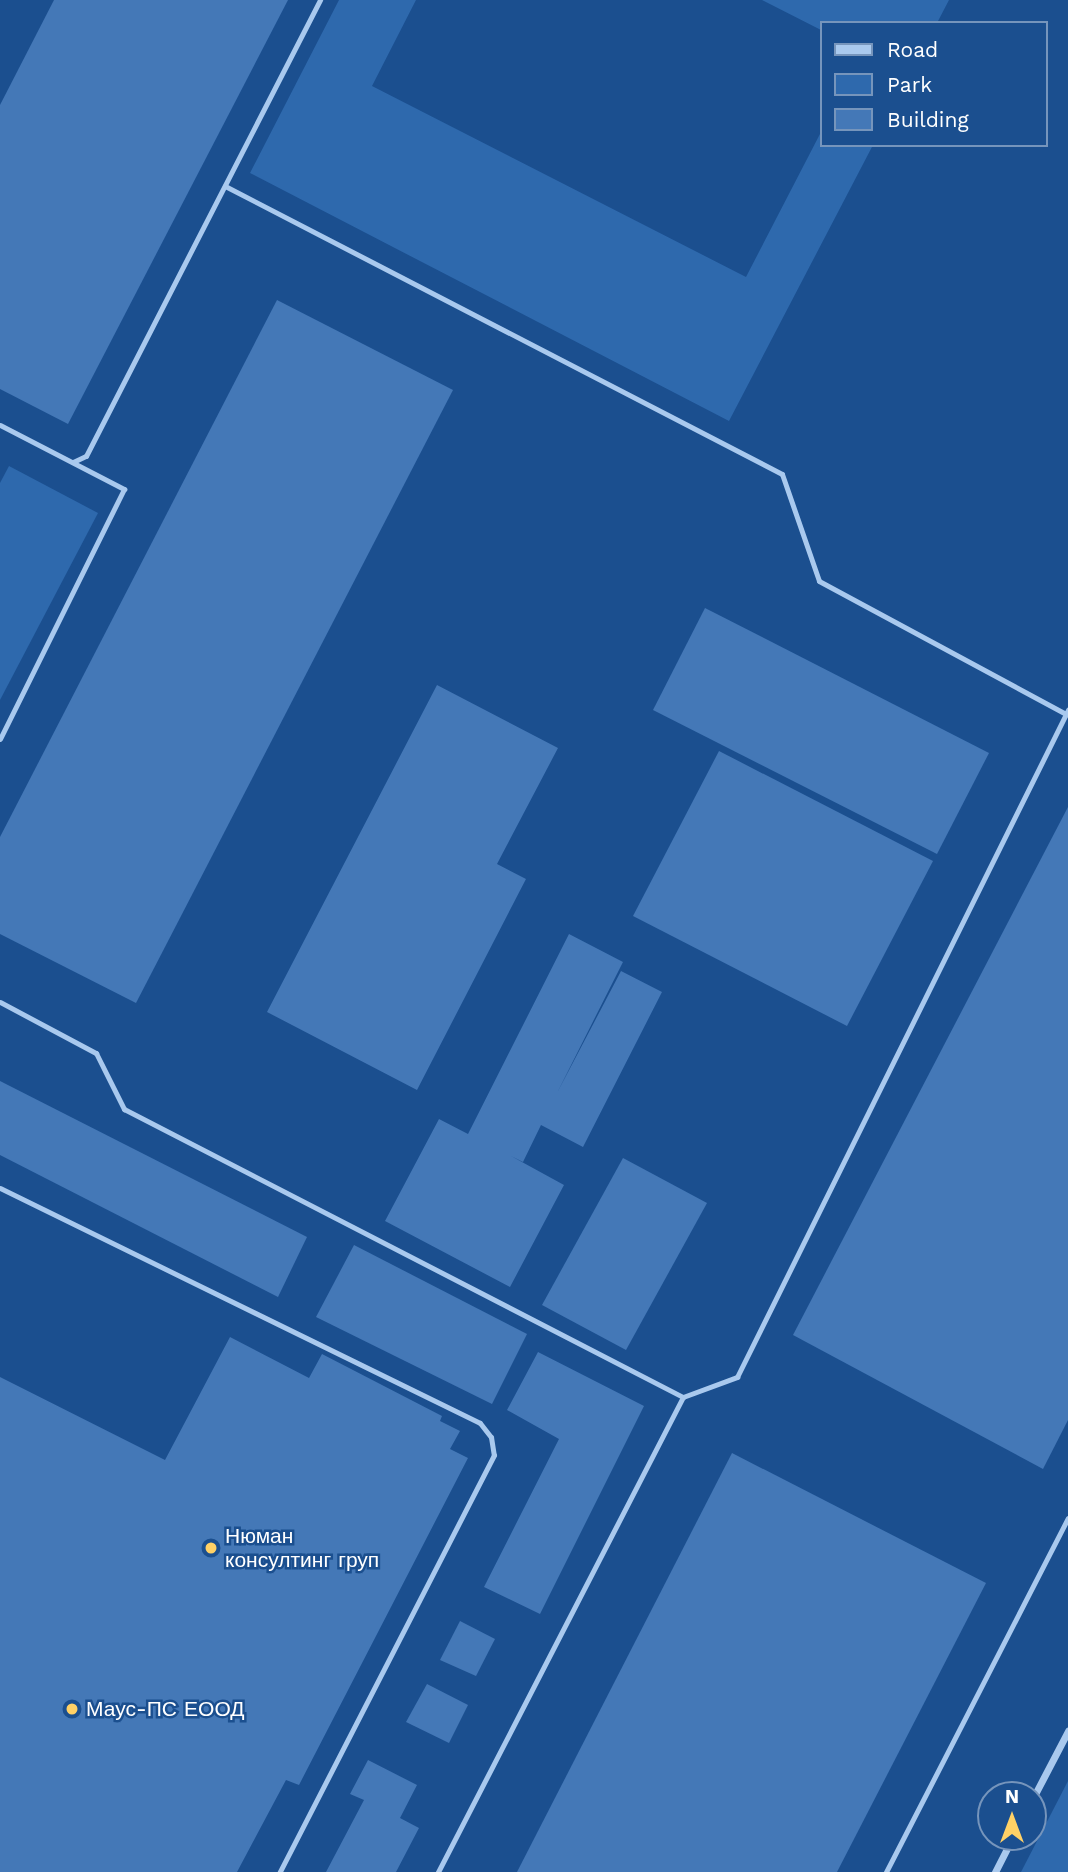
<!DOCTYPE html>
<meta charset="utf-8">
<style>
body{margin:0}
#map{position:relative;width:1068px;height:1872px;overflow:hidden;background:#1b4f8f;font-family:"Work Sans",sans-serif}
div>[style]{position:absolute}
.green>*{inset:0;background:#2e69ad}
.building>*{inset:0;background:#4478b7}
.service>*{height:5px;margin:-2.5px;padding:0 2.5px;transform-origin:2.5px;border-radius:2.5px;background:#a9c9ee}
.minor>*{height:7px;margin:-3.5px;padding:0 3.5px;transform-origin:3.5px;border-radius:3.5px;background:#a9c9ee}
.dots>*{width:19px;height:19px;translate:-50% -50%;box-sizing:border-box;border:4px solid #1b4f8f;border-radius:50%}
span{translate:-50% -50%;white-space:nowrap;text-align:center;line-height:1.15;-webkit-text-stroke:5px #1b4f8f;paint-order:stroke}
.poi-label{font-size:21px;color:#fff}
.left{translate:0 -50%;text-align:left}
.legend{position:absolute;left:820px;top:21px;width:228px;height:126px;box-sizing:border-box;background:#1b4f8f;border:2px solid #7695bc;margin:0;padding:9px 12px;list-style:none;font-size:21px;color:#fff}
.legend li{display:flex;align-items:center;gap:14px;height:35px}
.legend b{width:35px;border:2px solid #7695bc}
.north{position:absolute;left:977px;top:1781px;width:70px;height:70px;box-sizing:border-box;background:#1b4f8f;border:2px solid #7695bc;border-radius:50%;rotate:0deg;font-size:19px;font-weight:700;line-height:28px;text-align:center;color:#fff}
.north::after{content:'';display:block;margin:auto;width:24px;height:32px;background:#ffd166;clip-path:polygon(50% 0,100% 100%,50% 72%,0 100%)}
</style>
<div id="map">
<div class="green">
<i style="clip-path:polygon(339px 0,416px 0,372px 86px,746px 277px,821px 132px,821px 145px,873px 145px,729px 421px,250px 173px)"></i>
<i style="clip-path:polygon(762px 0,949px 0,937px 23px,821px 23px,821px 30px)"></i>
<i style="clip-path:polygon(9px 466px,98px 513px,0 700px,0 483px)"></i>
<i style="clip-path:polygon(1068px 1781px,1068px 1872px,1021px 1872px)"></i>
</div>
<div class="building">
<i style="clip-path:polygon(54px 0,288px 0,68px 424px,0 389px,0 105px)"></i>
<i style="clip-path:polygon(277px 300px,453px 390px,136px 1003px,0 934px,0 837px)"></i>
<i style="clip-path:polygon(705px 608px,989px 753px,937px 854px,653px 710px)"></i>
<i style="clip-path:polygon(437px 685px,558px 748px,497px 864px,526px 879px,417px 1090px,267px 1012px)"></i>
<i style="clip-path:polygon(719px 751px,933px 861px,847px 1026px,633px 916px)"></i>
<i style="clip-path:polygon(1068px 807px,1068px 1420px,1043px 1469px,793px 1335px)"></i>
<i style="clip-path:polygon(569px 934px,623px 962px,557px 1093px,621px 971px,662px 992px,583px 1147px,541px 1125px,523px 1162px,511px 1156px,564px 1185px,510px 1287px,385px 1221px,439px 1119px,468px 1134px)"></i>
<i style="clip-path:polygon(0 1081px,307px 1237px,278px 1297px,0 1155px)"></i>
<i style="clip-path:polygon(623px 1158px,707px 1203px,626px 1350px,542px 1305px)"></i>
<i style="clip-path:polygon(354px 1245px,527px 1334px,492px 1404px,316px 1317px)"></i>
<i style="clip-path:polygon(230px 1337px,309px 1378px,322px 1354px,442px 1416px,440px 1421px,460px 1431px,450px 1449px,468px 1458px,299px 1785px,286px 1780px,237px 1872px,0 1872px,0 1377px,165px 1460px)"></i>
<i style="clip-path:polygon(538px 1352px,644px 1406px,540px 1614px,484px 1587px,559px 1439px,507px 1410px)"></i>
<i style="clip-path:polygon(732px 1453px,986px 1583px,837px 1872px,517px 1872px)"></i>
<i style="clip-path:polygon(460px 1621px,495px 1639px,476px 1676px,440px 1660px)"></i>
<i style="clip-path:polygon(427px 1684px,468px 1705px,449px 1743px,406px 1722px)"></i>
<i style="clip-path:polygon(368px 1760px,417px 1785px,400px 1818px,419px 1828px,396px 1872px,326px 1872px,364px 1800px,350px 1794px)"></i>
</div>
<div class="service">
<i style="left:225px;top:186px;width:627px;rotate:27.34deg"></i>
<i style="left:782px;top:474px;width:113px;rotate:70.9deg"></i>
<i style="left:819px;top:581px;width:281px;rotate:28.3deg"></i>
<i style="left:0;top:425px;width:140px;rotate:27.3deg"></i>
<i style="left:124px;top:489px;width:279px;rotate:116.4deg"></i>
<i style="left:73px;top:462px;width:14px;rotate:-25deg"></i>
<i style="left:86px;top:456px;width:513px;rotate:-62.84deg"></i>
<i style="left:0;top:1002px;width:109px;rotate:28deg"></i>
<i style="left:96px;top:1053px;width:63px;rotate:63.4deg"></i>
<i style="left:124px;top:1109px;width:629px;rotate:27.26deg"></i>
<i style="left:0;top:1188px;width:534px;rotate:26.09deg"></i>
<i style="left:480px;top:1423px;width:18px;rotate:52deg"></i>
<i style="left:491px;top:1437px;width:18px;rotate:81deg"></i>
<i style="left:494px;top:1455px;width:469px;rotate:117.2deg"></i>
<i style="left:438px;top:1872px;width:534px;rotate:-62.72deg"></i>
<i style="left:683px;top:1397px;width:58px;rotate:-20.3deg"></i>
<i style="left:737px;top:1377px;width:745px;rotate:-63.61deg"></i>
<i style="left:886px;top:1872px;width:398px;rotate:-62.8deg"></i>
</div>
<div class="minor">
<i style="left:1033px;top:1798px;width:76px;rotate:-62.4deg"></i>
<i style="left:995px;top:1872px;width:39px;rotate:-63deg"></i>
</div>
<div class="dots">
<i style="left:211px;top:1548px;background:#ffd166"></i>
<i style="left:72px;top:1709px;background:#ffd166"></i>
</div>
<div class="poi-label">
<span class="left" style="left:225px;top:1548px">Нюман<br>консултинг груп</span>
<span class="left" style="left:86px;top:1709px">Маус-ПС ЕООД</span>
</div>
<ul class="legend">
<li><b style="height:9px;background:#a9c9ee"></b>Road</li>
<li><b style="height:19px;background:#2e69ad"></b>Park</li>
<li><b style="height:19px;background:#4478b7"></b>Building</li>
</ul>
<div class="north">N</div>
</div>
